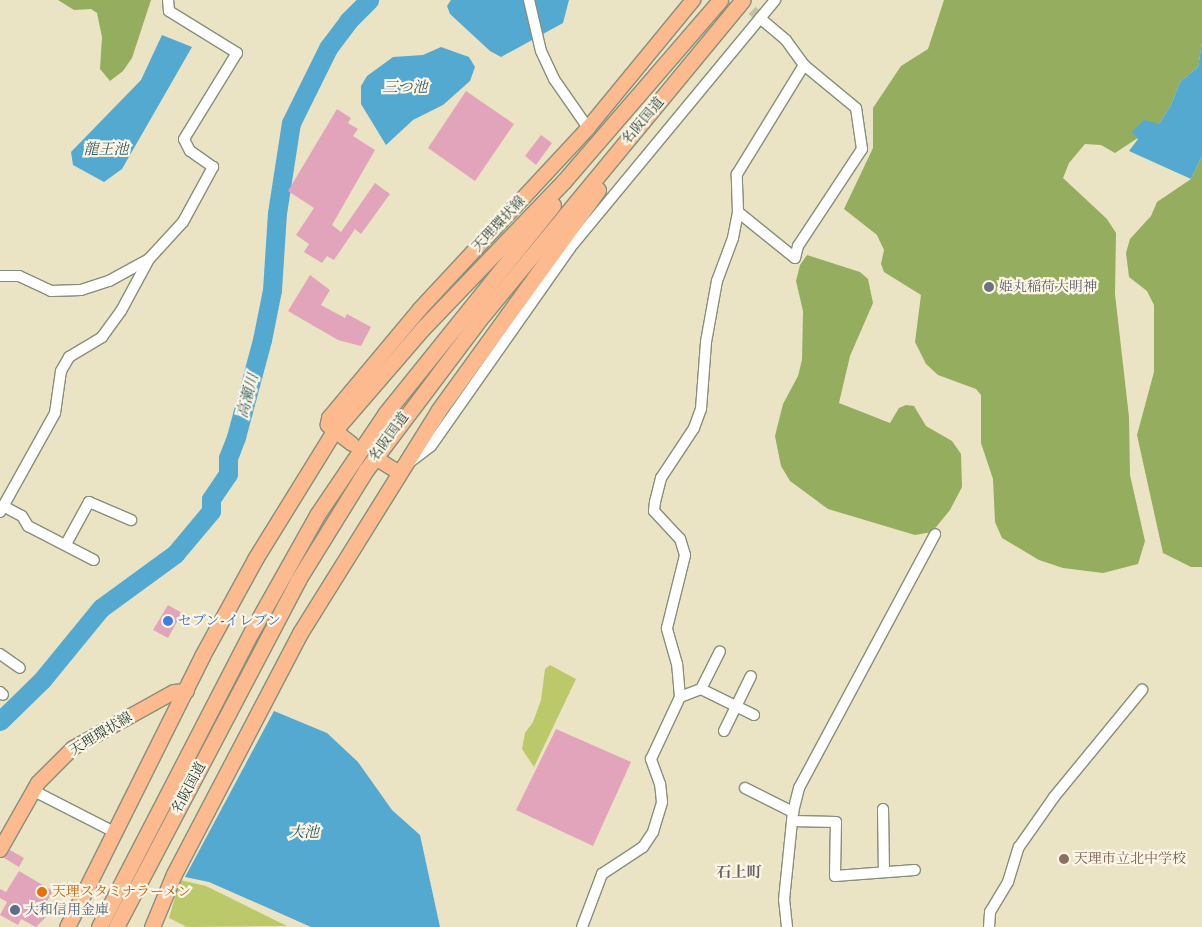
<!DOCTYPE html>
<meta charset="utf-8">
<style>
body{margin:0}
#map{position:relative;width:1202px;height:927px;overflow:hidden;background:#ebe4c4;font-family:"IM FELL Great Primer","Noto Serif JP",serif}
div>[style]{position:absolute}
.green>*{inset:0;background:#bcc96a}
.forest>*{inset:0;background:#95ad5e}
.water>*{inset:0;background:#54a9d0}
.river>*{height:19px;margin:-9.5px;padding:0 9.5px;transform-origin:9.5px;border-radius:9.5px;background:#54a9d0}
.building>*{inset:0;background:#e2a4bb}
.minor-tunnel>*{height:10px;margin-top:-5px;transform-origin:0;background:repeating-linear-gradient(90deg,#c2c3a7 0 10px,transparent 0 15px)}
.roads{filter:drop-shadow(1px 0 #85907c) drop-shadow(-1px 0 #85907c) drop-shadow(0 1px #85907c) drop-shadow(0 -1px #85907c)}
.minor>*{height:10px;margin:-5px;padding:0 5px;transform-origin:5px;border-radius:5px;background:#fff}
.major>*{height:14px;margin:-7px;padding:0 7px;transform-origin:7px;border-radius:7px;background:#fcba8e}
.highway>*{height:15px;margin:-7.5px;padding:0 7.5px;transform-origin:7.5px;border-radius:7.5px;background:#fcba8e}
.dots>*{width:14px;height:14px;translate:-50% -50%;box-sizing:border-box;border:2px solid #fcf5e5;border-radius:50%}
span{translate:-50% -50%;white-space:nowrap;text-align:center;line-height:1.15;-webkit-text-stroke:4.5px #fcf5e5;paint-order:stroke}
.street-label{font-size:14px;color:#1f3d34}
.worship-label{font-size:14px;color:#5b616d}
.left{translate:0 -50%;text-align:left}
.shop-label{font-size:14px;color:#366cbe}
.education-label{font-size:14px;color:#785e54}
.food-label{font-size:14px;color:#c56008}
.service-label{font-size:14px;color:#4e5e75}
.water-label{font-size:15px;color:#2f5d63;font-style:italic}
.neighbourhood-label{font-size:15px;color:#636163;font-weight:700}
</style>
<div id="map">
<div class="green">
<i style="clip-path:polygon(550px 665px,576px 679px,534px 767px,522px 749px,525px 733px,533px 722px,541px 700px,545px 669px)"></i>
<i style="clip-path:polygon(180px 880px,206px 886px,287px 926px,187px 927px,169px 918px)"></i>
</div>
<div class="forest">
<i style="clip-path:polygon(58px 0,151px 0,132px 58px,123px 71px,110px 81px,100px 69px,102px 37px,97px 13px,91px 9px,74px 10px)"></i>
<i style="clip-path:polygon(944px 0,1202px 0,1202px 43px,1198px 67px,1180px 82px,1171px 105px,1159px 124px,1115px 153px,1101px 145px,1085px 144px,1069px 163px,1063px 178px,1107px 219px,1116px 233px,1115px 294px,1129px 417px,1130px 475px,1145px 541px,1138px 564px,1103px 573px,1063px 568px,1039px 560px,1002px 538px,995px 522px,993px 479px,981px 443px,981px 395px,976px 389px,938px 375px,926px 364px,915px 342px,921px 295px,884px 272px,881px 264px,884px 250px,877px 235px,844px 209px,873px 148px,873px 108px,901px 66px,928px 49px)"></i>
<i style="clip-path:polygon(1202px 156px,1202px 567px,1191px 567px,1163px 553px,1137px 435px,1154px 372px,1154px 305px,1147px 291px,1129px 277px,1126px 253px,1130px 239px,1151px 216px,1157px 202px,1191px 179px)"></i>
<i style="clip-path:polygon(807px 255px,860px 272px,868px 279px,873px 303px,850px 356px,839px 403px,890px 423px,899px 408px,906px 405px,914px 406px,926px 426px,952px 441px,961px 454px,962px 487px,950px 510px,932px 532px,915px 535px,828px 509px,790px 481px,781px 466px,775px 436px,783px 404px,798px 376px,802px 360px,803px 311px,796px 281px,800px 265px)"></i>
</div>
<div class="water">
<i style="clip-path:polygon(451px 0,569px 0,563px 23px,501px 57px,490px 51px,450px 14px,447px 6px)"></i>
<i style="clip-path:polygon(162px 35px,192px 47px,122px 169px,104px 182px,73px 165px,71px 152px,141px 80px)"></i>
<i style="clip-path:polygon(1202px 43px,1202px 156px,1191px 179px,1129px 151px,1138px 139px,1132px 132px,1144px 120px,1159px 124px,1171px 105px,1180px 82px,1198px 67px)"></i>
<i style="clip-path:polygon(441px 47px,469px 57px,475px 67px,470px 81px,443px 105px,413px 120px,386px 145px,361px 104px,361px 86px,367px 76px,393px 57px,423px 55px)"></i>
<i style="clip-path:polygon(274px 711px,327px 733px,358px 762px,392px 810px,420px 835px,440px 927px,311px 927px,209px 882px,185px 877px)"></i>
</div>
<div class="river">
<i style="left:0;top:721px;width:59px;rotate:-44.3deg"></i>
<i style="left:42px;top:680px;width:93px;rotate:-50.7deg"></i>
<i style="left:101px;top:608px;width:92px;rotate:-36.1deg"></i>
<i style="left:175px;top:554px;width:56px;rotate:-50.1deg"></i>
<i style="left:211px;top:511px;width:12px;rotate:-90deg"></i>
<i style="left:211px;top:499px;width:30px;rotate:-56deg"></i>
<i style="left:228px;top:474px;width:16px;rotate:-90deg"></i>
<i style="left:228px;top:458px;width:22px;rotate:-69deg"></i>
<i style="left:236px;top:437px;width:100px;rotate:-75deg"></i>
<i style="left:262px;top:340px;width:51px;rotate:-78.7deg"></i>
<i style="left:272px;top:290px;width:77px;rotate:-86.3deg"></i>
<i style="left:277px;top:213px;width:91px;rotate:-81.2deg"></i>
<i style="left:291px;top:123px;width:84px;rotate:-63.7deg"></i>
<i style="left:328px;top:48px;width:34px;rotate:-53deg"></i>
<i style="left:348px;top:21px;width:30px;rotate:-45deg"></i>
</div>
<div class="building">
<i style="clip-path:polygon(466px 91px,514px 124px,475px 181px,428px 148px)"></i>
<i style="clip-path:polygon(337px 109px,351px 118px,348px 123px,358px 129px,353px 136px,375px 150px,332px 225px,341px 232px,375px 183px,390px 194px,361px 234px,355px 229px,334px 260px,327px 256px,322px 263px,304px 252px,309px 244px,296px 235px,314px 208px,288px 191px)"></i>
<i style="clip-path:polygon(541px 135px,552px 143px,536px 165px,525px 156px)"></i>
<i style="clip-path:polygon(310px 275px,330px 290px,321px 305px,345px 318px,347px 314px,371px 327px,361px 346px,338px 340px,288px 311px)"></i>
<i style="clip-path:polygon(168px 605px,182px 613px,168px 638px,153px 630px)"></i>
<i style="clip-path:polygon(556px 729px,631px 762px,593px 846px,516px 810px)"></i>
<i style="clip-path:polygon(10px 850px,24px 858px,19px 867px,4px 858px)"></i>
<i style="clip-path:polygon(19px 871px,53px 891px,40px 913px,46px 917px,36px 927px,21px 919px,18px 925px,0 915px,7px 902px,0 898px,0 889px,6px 892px)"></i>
</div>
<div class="minor-tunnel">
<i style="left:741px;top:0;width:26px;rotate:43deg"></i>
</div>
<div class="roads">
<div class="minor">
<i style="left:529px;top:0;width:52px;rotate:76.8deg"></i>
<i style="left:541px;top:51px;width:31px;rotate:65deg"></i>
<i style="left:554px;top:79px;width:60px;rotate:55.2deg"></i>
<i style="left:738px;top:212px;width:73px;rotate:38.9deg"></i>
<i style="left:795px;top:258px;width:12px;rotate:-76deg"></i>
<i style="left:798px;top:246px;width:116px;rotate:-56.6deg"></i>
<i style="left:862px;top:149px;width:41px;rotate:-98.3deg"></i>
<i style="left:856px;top:108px;width:67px;rotate:-140.4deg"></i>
<i style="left:804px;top:65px;width:31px;rotate:-126deg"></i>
<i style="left:786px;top:40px;width:34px;rotate:-140deg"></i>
<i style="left:0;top:276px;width:19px"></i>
<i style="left:19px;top:276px;width:35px;rotate:25deg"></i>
<i style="left:51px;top:291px;width:30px;rotate:-2deg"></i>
<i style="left:81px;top:290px;width:29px;rotate:-18deg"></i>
<i style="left:109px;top:281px;width:46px;rotate:-28.8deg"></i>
<i style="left:410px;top:462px;width:26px;rotate:-37deg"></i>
<i style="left:431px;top:446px;width:242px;rotate:-54.9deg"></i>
<i style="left:570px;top:248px;width:322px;rotate:-50.4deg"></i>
<i style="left:3px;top:506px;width:21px;rotate:28deg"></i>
<i style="left:22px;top:516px;width:12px;rotate:59deg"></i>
<i style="left:28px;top:526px;width:74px;rotate:27.3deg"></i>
<i style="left:0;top:512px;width:113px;rotate:-60.9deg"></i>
<i style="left:55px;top:413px;width:42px;rotate:-81.9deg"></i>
<i style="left:61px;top:371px;width:16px;rotate:-60deg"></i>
<i style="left:69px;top:357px;width:39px;rotate:-31deg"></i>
<i style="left:102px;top:337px;width:32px;rotate:-54deg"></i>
<i style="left:121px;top:311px;width:59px;rotate:-61.7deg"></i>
<i style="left:149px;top:259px;width:50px;rotate:-47.4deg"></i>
<i style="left:183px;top:222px;width:63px;rotate:-61.4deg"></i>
<i style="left:213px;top:167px;width:28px;rotate:-145deg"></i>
<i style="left:190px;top:151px;width:13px;rotate:-117deg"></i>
<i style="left:184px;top:139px;width:101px;rotate:-58.4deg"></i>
<i style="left:237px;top:53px;width:80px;rotate:-148.3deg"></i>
<i style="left:169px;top:11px;width:11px;rotate:-95deg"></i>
<i style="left:66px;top:544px;width:48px;rotate:-61.3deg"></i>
<i style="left:89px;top:502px;width:46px;rotate:23.2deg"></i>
<i style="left:0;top:654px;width:24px;rotate:35deg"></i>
<i style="left:701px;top:689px;width:42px;rotate:-63.4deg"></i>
<i style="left:0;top:692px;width:4px;rotate:45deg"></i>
<i style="left:680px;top:697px;width:22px;rotate:-21deg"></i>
<i style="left:701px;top:689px;width:59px;rotate:26.1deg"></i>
<i style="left:724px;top:731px;width:61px;rotate:-63.9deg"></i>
<i style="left:745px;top:788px;width:54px;rotate:26.6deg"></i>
<i style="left:34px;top:791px;width:92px;rotate:27.1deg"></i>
<i style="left:883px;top:809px;width:63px;rotate:89.1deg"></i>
<i style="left:792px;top:821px;width:44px;rotate:1.3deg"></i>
<i style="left:836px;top:822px;width:54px;rotate:91.1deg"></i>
<i style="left:835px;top:876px;width:80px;rotate:-4.3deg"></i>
<i style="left:582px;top:927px;width:57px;rotate:-69.3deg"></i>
<i style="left:602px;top:874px;width:49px;rotate:-33.4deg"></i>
<i style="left:643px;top:847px;width:18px;rotate:-56deg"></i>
<i style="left:653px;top:832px;width:31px;rotate:-73deg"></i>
<i style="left:662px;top:802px;width:18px;rotate:-96deg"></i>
<i style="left:660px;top:784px;width:27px;rotate:-110deg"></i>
<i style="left:651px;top:759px;width:68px;rotate:-64.9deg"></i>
<i style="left:680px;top:697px;width:33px;rotate:-95deg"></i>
<i style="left:677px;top:664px;width:37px;rotate:-106deg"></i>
<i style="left:667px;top:628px;width:75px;rotate:-76.1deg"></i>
<i style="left:685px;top:555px;width:17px;rotate:-107deg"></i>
<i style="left:680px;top:539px;width:38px;rotate:-133deg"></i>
<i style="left:654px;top:511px;width:9px;rotate:-84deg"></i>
<i style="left:655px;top:502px;width:25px;rotate:-76deg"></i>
<i style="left:661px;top:478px;width:60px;rotate:-56.6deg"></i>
<i style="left:694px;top:428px;width:20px;rotate:-70deg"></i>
<i style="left:701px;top:409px;width:67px;rotate:-85.7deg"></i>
<i style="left:706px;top:342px;width:62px;rotate:-79.8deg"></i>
<i style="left:717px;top:281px;width:46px;rotate:-69.6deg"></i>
<i style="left:733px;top:238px;width:26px;rotate:-79deg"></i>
<i style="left:738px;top:212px;width:38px;rotate:-92deg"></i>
<i style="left:737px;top:174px;width:128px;rotate:-58.4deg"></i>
<i style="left:787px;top:927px;width:27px;rotate:-96deg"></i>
<i style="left:784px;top:900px;width:88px;rotate:-84.2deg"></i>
<i style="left:793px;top:812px;width:25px;rotate:-76deg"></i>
<i style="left:799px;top:788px;width:288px;rotate:-61.8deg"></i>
<i style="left:989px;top:927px;width:15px;rotate:-86deg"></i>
<i style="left:990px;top:912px;width:35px;rotate:-59deg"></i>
<i style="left:1008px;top:882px;width:37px;rotate:-73deg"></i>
<i style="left:1019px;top:847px;width:61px;rotate:-55deg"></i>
<i style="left:1054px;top:797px;width:139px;rotate:-50.6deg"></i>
</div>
<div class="major">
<i style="left:352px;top:444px;width:31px;rotate:-142deg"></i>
<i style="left:328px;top:425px;width:7px;rotate:-82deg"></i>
<i style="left:329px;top:418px;width:142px;rotate:-50.1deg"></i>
<i style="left:420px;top:309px;width:247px;rotate:-47.1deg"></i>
<i style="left:588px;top:128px;width:166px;rotate:-50.6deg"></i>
<i style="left:382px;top:462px;width:19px;rotate:32deg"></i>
<i style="left:0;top:850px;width:77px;rotate:-60.4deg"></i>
<i style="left:38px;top:783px;width:49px;rotate:-45deg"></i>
<i style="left:73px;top:748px;width:115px;rotate:-29deg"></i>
<i style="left:174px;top:692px;width:13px;rotate:-4deg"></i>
</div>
<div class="highway">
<i style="left:67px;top:927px;width:303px;rotate:-63.5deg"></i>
<i style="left:202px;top:656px;width:111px;rotate:-61.3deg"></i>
<i style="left:255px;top:559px;width:150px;rotate:-58.3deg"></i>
<i style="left:334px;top:431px;width:136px;rotate:-49.2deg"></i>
<i style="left:423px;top:328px;width:204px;rotate:-46.2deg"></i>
<i style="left:564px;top:181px;width:239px;rotate:-49.2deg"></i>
<i style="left:99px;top:927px;width:333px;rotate:-62.7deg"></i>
<i style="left:252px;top:631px;width:133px;rotate:-60.7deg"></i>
<i style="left:317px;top:515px;width:122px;rotate:-56deg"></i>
<i style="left:385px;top:414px;width:268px;rotate:-51.2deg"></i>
<i style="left:116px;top:927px;width:392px;rotate:-62.3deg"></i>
<i style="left:298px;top:580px;width:129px;rotate:-58.3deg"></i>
<i style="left:366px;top:470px;width:194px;rotate:-53deg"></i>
<i style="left:483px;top:315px;width:408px;rotate:-50.5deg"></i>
<i style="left:152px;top:927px;width:57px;rotate:-67.5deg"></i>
<i style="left:174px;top:874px;width:272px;rotate:-62.4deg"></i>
<i style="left:300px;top:633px;width:261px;rotate:-58.1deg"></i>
<i style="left:438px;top:411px;width:273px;rotate:-54.1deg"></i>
</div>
</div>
<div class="dots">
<i style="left:989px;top:287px;background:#6b7280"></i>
<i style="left:168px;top:621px;background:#3f7fe0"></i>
<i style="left:1064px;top:859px;background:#8d6e63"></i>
<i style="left:42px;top:892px;background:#e8710a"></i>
<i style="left:15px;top:910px;background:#5c6f8a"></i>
</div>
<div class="street-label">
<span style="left:643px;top:121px;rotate:-50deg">名阪国道</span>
<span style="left:499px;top:224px;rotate:-47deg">天理環状線</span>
<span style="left:389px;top:437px;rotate:-54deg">名阪国道</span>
<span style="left:101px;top:734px;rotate:-31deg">天理環状線</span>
<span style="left:189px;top:788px;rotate:-62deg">名阪国道</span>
</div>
<div class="worship-label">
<span class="left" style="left:999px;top:287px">姫丸稲荷大明神</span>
</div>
<div class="shop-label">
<span class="left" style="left:178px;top:621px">セブン-イレブン</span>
</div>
<div class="education-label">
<span class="left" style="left:1074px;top:859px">天理市立北中学校</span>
</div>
<div class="food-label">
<span class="left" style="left:52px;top:892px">天理スタミナラーメン</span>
</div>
<div class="service-label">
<span class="left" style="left:25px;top:910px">大和信用金庫</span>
</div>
<div class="water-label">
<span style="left:405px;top:88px">三つ池</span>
<span style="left:106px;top:150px">龍王池</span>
<span style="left:248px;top:396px;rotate:-75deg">高瀬川</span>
<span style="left:304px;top:833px">大池</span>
</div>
<div class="neighbourhood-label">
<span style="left:739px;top:873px">石上町</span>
</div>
</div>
